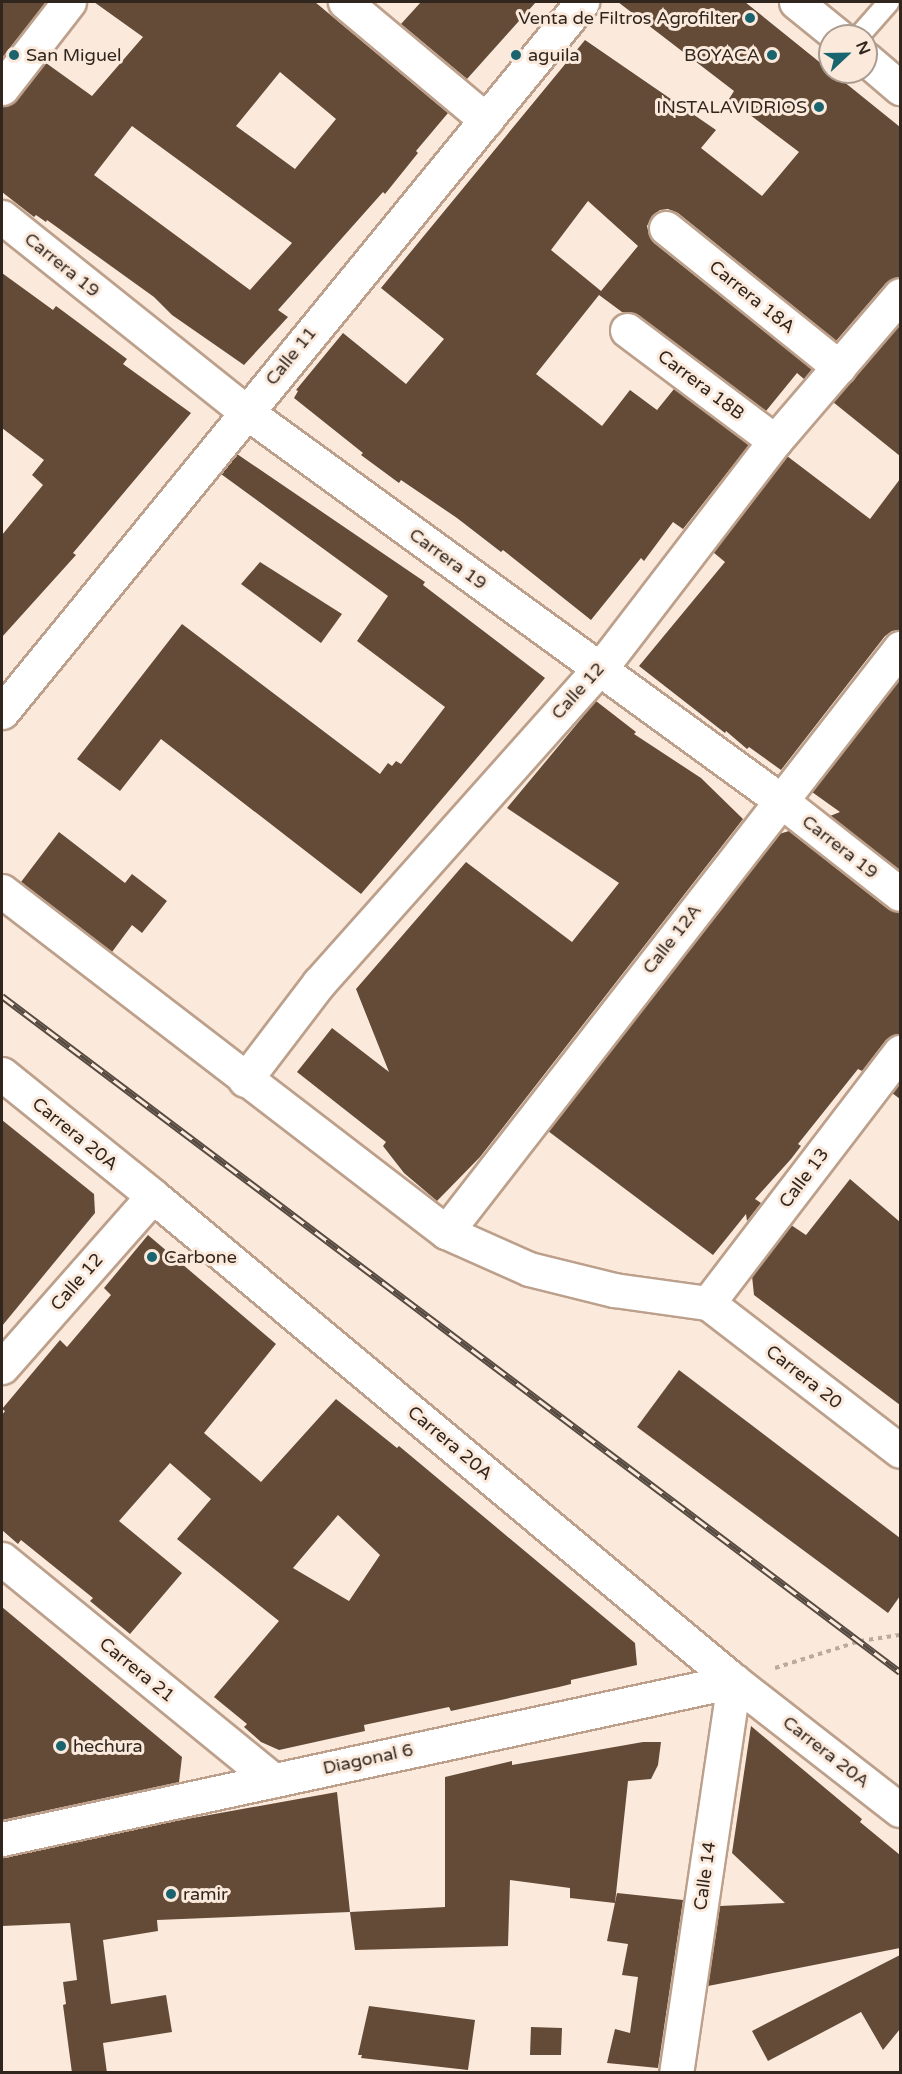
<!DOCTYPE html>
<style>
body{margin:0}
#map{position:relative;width:902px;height:2074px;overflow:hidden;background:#fbeadc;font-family:"Varela Round",sans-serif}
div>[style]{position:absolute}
.building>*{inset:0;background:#634b38}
.path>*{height:4px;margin-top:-2px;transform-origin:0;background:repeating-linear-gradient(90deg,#baab9f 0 4.5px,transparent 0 9px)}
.roads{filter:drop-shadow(2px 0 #bca08b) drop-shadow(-2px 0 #bca08b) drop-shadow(0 2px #bca08b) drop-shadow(0 -2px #bca08b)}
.service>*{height:20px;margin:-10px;padding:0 10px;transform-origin:10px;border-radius:10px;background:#fff}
.minor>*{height:33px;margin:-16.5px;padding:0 16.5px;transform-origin:16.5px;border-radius:16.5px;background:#fff}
.tertiary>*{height:33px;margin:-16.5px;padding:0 16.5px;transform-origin:16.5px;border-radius:16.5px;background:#fff}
.rail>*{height:7px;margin-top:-3.5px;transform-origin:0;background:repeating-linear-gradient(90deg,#fbeadc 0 14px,#564a41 0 28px);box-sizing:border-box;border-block:2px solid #564a41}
.dots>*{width:16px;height:16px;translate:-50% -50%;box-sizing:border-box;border:3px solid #fbeadc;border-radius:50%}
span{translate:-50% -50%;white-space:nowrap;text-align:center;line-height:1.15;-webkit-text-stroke:6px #fbeadc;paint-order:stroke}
.poi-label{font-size:18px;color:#31261e}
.right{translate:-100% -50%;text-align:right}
.left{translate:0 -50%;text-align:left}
.street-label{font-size:18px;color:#31261e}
.frame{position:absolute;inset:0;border:3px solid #31261e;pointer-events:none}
.north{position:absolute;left:818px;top:24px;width:60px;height:60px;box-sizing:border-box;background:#fbeadc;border:2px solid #aa9c90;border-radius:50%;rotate:68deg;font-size:16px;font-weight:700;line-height:24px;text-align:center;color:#31261e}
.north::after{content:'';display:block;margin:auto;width:21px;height:27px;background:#19646f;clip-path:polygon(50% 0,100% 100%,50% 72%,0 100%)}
</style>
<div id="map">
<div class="building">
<i style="clip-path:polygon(2px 2px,46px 2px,2px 58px)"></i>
<i style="clip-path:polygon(evenodd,94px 2px,315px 2px,448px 113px,416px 151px,418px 153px,385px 194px,383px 192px,278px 310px,288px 317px,244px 365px,172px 315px,154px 297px,47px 220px,46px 222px,36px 215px,34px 217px,2px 192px,2px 106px,16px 100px,46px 63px,92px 96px,143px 37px,94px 2px,280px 72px,336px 119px,295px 169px,236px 126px,280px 72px,94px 2px,132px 126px,292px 243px,250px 290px,94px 175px,132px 126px)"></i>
<i style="clip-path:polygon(421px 2px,536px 2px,467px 79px,401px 24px)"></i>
<i style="clip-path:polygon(evenodd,618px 2px,745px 2px,900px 127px,900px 277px,886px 283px,836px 341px,678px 213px,668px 209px,660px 210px,652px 216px,647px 226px,649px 235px,654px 243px,812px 369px,804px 379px,797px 373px,766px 411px,638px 315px,622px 312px,599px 295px,536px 374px,602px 426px,630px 390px,657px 410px,674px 389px,749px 445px,683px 529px,673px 522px,644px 561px,641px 558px,591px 620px,503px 550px,501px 552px,457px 518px,401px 480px,399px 483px,361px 455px,363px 453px,294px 398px,298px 391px,296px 390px,343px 333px,406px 384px,444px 339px,381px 288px,585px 40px,716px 130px,701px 148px,762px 196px,799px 152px,729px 99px,734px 91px,618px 2px,588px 201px,638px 246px,601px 291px,551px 250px,588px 201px)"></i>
<i style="clip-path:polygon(2px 273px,53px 310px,56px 306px,79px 323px,127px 359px,123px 364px,191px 413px,73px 553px,76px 555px,2px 637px,2px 535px,43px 485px,32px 475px,44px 460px,2px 428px)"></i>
<i style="clip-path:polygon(900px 323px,900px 456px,833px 402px)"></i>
<i style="clip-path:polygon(237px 454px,425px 582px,423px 585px,545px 678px,361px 894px,161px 739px,120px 791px,77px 759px,182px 624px,380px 774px,388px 763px,392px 766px,396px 761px,401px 764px,445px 707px,357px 641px,388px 596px,221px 474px)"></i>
<i style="clip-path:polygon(787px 456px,870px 519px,900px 479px,900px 630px,892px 631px,885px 636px,781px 770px,749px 747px,747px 749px,726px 731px,725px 733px,639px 666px,725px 562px,713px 552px)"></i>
<i style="clip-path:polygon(260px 562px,342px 614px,321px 643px,241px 584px)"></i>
<i style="clip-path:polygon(900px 678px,900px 871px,830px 816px,840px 812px,812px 792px)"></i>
<i style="clip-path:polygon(596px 701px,636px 732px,634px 734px,701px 778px,743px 819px,480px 1157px,437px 1201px,404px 1173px,383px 1146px,386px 1142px,297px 1072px,332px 1028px,389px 1072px,356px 989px,466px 862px,572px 942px,619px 883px,507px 808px)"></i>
<i style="clip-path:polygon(789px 831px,888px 909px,900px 912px,900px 1034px,886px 1040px,862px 1071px,858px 1069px,798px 1144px,801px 1146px,791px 1159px,755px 1199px,761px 1203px,747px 1221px,746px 1214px,713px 1255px,548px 1131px,779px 834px)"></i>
<i style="clip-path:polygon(59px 832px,125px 883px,132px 874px,167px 901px,142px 933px,132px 925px,112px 952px,21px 882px)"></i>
<i style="clip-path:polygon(900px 1082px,900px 1099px,892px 1093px)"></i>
<i style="clip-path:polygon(2px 1120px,94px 1194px,95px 1213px,2px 1326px)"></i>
<i style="clip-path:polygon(850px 1179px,900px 1222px,900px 1405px,754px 1295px,752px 1276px,791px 1225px,806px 1235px)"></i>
<i style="clip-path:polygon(evenodd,148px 1235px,276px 1344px,204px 1433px,261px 1482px,336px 1399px,397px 1448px,399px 1446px,635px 1643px,637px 1665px,571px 1680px,571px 1684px,559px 1687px,451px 1711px,449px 1707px,364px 1725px,365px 1731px,279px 1750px,261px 1742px,244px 1727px,247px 1724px,214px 1697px,279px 1621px,177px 1539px,211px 1499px,170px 1463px,119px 1521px,182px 1573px,130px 1634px,90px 1601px,93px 1598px,21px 1540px,18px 1544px,2px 1530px,2px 1415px,5px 1411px,2px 1409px,60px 1340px,67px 1347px,111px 1295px,104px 1288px,148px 1235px,338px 1515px,380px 1555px,349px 1601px,293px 1568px,338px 1515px)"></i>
<i style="clip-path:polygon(679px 1370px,900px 1538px,900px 1596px,888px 1613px,637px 1427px)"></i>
<i style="clip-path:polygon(2px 1607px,182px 1757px,179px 1782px,2px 1820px)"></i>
<i style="clip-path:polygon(751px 1726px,862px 1819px,860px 1822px,900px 1855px,900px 1948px,708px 1986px,720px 1906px,785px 1903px,732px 1853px)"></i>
<i style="clip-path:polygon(643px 1742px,661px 1742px,658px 1765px,651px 1779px,628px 1781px,615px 1903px,570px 1898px,570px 1888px,510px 1880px,508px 1946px,355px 1950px,350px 1912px,445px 1907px,445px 1777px,512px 1761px,512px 1765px)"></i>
<i style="clip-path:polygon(337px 1792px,350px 1912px,157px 1920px,158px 1931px,103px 1940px,111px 2004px,166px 1995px,172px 2032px,103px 2043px,107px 2073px,72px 2073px,63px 2005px,66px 2004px,63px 1982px,77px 1980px,70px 1923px,2px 1926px,2px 1857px,176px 1821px)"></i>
<i style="clip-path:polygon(617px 1893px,683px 1900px,658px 2068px,607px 2063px,615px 2029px,630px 2033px,638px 1977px,622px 1975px,628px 1944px,607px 1941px)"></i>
<i style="clip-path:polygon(900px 1955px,900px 2029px,883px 2050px,861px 2012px,768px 2061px,752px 2031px)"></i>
<i style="clip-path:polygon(369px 2006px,475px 2020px,468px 2070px,361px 2058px,362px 2055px,358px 2055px)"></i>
<i style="clip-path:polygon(531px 2027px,562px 2028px,561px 2055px,530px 2055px)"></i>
</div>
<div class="path">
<i style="left:775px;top:1668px;width:89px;rotate:-17.6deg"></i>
<i style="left:860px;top:1641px;width:40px;rotate:-8.5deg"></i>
</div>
<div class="roads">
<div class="service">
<i style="left:859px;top:36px;width:45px;rotate:-48.6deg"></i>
</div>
<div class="minor">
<i style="left:345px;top:2px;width:184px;rotate:39.9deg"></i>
<i style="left:796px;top:2px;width:54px;rotate:39deg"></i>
<i style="left:866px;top:59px;width:45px;rotate:40.5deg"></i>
<i style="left:2px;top:88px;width:109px;rotate:-52.1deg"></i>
<i style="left:2px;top:217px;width:311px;rotate:38.6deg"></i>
<i style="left:245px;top:411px;width:661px;rotate:36.02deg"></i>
<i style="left:780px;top:800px;width:152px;rotate:38.1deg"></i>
<i style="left:666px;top:228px;width:222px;rotate:38.8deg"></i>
<i style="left:627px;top:330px;width:185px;rotate:36.9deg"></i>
<i style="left:2px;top:712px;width:917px;rotate:-50.75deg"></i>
<i style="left:245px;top:1080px;width:122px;rotate:-52.7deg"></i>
<i style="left:319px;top:983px;width:431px;rotate:-48.3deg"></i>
<i style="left:606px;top:661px;width:277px;rotate:-52.5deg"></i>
<i style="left:775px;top:441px;width:192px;rotate:-49.4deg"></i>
<i style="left:446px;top:1232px;width:740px;rotate:-52.14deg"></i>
<i style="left:708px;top:1303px;width:316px;rotate:-52.6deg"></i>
<i style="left:2px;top:1367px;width:228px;rotate:-48.6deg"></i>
<i style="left:2px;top:1559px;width:350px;rotate:39.2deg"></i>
<i style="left:2px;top:1839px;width:749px;rotate:-12.18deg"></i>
<i style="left:734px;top:1681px;width:395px;rotate:98.4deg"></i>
</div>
<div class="tertiary">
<i style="left:2px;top:891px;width:560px;rotate:37.52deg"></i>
<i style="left:446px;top:1232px;width:91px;rotate:24deg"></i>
<i style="left:529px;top:1269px;width:88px;rotate:13.9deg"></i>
<i style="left:614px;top:1290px;width:95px;rotate:7.9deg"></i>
<i style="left:708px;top:1303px;width:242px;rotate:37.6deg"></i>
<i style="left:2px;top:1074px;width:194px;rotate:38.9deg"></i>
<i style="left:153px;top:1196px;width:757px;rotate:39.85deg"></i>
<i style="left:734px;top:1681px;width:210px;rotate:37.9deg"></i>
</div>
</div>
<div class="rail">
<i style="left:2px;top:996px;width:1124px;rotate:36.97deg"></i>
</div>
<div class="dots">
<i style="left:750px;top:18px;background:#19646f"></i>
<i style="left:14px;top:55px;background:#19646f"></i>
<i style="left:516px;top:55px;background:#19646f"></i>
<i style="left:772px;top:55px;background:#19646f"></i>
<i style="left:819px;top:107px;background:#19646f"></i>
<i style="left:152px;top:1257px;background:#19646f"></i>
<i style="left:61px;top:1746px;background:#19646f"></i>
<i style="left:171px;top:1894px;background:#19646f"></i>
</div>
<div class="poi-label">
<span class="right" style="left:738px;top:18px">Venta de Filtros Agrofilter</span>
<span class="left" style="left:26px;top:55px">San Miguel</span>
<span class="left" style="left:528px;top:55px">aguila</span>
<span class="right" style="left:760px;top:55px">BOYACA</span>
<span class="right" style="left:807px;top:107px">INSTALAVIDRIOS</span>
<span class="left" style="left:164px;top:1257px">Carbone</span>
<span class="left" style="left:73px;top:1746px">hechura</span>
<span class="left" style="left:183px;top:1894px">ramir</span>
</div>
<div class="street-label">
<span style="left:62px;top:265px;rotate:39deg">Carrera 19</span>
<span style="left:752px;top:297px;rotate:39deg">Carrera 18A</span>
<span style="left:291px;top:356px;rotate:-51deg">Calle 11</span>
<span style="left:701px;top:385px;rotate:37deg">Carrera 18B</span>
<span style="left:448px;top:559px;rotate:36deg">Carrera 19</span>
<span style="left:578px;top:691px;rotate:-48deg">Calle 12</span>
<span style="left:840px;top:847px;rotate:38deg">Carrera 19</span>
<span style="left:672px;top:939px;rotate:-52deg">Calle 12A</span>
<span style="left:75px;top:1134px;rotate:39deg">Carrera 20A</span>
<span style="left:804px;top:1178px;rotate:-53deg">Calle 13</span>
<span style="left:77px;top:1282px;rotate:-49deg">Calle 12</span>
<span style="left:804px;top:1377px;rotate:38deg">Carrera 20</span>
<span style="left:450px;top:1443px;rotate:40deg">Carrera 20A</span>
<span style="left:137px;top:1670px;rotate:39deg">Carrera 21</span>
<span style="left:826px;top:1752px;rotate:38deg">Carrera 20A</span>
<span style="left:368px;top:1759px;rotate:-12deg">Diagonal 6</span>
<span style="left:705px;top:1876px;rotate:-82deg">Calle 14</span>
</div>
<div class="frame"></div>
<div class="north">N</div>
</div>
